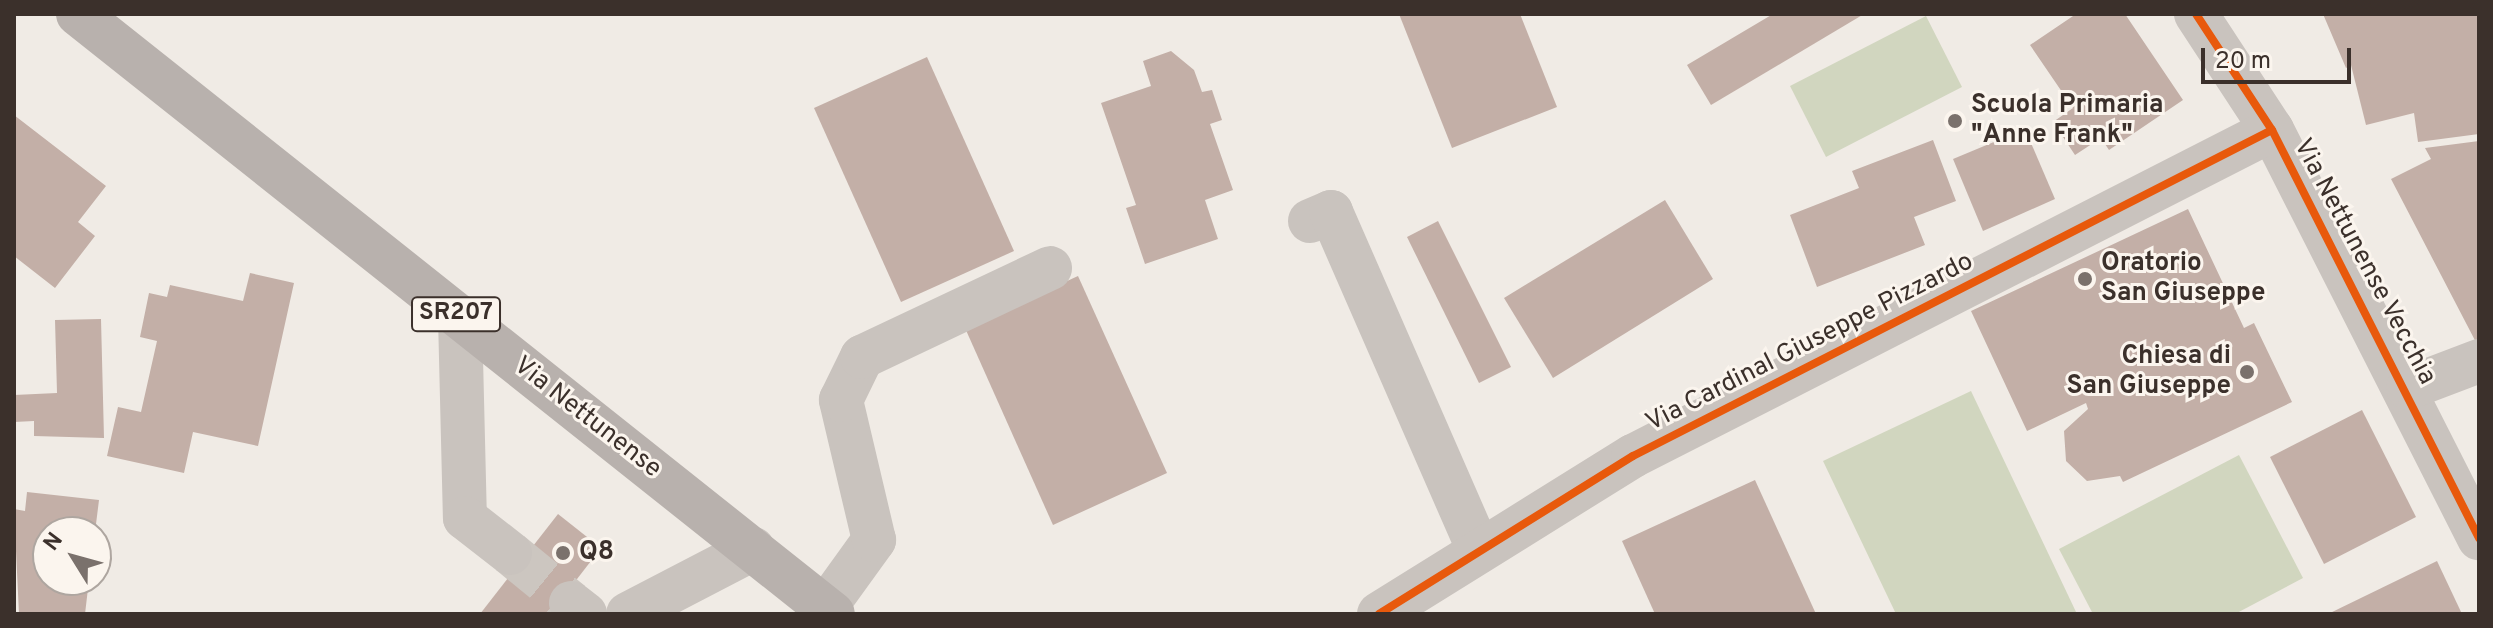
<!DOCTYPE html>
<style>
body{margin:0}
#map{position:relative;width:2493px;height:628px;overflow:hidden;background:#f0ebe5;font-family:Overpass,sans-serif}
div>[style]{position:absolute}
.green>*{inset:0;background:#d1d6bf}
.building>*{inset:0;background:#c3afa7}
.minor-tunnel>*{height:44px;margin-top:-22px;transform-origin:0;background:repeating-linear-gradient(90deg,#ccc6c0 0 44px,transparent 0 66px)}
.minor>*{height:44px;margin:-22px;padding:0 22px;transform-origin:22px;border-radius:22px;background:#c9c3be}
.major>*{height:44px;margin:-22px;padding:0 22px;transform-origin:22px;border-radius:22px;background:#b8b1ad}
.cycleway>*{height:8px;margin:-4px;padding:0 4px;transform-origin:4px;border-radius:4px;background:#e8590c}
.dots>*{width:22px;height:22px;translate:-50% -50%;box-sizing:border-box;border:4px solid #fbf5ee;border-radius:50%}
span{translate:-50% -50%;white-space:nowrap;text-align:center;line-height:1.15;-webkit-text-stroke:6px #fbf5ee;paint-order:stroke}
.shield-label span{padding:2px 6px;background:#fbf5ee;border:2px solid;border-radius:6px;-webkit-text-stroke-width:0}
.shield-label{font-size:24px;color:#3b302b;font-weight:700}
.poi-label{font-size:26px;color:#3b302b;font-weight:700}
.left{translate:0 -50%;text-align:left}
.right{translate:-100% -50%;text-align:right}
.street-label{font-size:26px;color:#3b302b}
.frame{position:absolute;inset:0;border:16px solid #3b302b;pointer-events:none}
.north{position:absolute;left:32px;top:516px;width:80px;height:80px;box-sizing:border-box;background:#fbf5ee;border:2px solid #aea6a0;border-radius:50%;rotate:307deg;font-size:22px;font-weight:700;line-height:32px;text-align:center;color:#3b302b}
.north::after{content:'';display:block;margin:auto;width:28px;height:36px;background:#7a716c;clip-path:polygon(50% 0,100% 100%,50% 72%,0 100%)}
.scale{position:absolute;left:2201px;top:48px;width:150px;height:36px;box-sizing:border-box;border:4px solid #3b302b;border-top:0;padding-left:10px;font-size:24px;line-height:28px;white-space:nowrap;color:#3b302b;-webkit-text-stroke:6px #fbf5ee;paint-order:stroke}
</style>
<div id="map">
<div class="green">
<i style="clip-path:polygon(1926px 16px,1962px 87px,1826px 157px,1790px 86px)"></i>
<i style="clip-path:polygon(1971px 391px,2077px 614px,1896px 614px,1823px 461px)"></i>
<i style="clip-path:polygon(2239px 455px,2303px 578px,2235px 614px,2093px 614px,2059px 549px)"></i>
</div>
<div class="building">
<i style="clip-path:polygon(1399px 14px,1520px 14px,1557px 107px,1452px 148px)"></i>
<i style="clip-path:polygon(1773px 14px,1864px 14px,1711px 105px,1687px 65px)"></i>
<i style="clip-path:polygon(2076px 14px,2125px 14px,2183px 100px,2109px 150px,2101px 138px,2075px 155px,2053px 122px,2073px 108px,2030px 45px)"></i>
<i style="clip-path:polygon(2323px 14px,2477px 14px,2479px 134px,2418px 142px,2414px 113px,2366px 125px,2351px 65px,2346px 68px)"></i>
<i style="clip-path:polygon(1171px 51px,1194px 70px,1202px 92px,1212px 90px,1222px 120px,1210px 124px,1233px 190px,1205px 200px,1218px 239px,1145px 264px,1126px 208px,1136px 205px,1101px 103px,1151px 86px,1143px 61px)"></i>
<i style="clip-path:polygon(927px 57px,1014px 251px,901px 302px,814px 108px)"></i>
<i style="clip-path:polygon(14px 115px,106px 186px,78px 222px,95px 236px,55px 288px,14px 256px)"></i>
<i style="clip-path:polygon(2025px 129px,2055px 199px,1983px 231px,1953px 159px)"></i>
<i style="clip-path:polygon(1933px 140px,1956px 201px,1914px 217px,1925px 245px,1817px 287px,1790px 215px,1859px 188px,1852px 171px)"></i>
<i style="clip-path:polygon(2479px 141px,2479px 348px,2391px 179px,2431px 159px,2425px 148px)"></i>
<i style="clip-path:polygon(1665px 200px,1713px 279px,1553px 378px,1504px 298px)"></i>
<i style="clip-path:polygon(2188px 209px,2244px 328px,2254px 323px,2292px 402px,2123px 482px,2120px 476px,2087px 481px,2066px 461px,2064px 431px,2088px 409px,2086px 403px,2027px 431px,1971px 311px)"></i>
<i style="clip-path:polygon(1438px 221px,1511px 367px,1479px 383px,1407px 237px)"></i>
<i style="clip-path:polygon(250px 273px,294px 283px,258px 446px,193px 432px,184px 473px,107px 456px,118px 407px,141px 412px,157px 341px,140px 337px,149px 293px,167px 297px,170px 285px,243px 301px)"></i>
<i style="clip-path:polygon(1078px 276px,1167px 473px,1053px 525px,965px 328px)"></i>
<i style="clip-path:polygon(101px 319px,104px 438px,34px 436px,34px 421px,14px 422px,14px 395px,57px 393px,55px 320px)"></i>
<i style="clip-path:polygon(2362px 410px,2416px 517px,2324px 564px,2270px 457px)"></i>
<i style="clip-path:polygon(1755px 480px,1816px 614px,1655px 614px,1622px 541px)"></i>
<i style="clip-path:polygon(27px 492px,99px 500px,95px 532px,48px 532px,48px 580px,89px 580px,85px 614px,19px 614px,14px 509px,25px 511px)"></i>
<i style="clip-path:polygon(558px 514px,601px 548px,550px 614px,480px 614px)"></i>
<i style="clip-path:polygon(2437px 561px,2462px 614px,2328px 614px)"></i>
</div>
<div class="minor-tunnel">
<i style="left:510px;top:553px;width:79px;rotate:39.3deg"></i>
</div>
<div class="minor">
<i style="left:2196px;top:14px;width:139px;rotate:56.8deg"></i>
<i style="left:2272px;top:130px;width:458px;rotate:63.1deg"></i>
<i style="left:1310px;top:221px;width:23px;rotate:-23deg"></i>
<i style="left:1331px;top:212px;width:370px;rotate:66.4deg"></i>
<i style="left:460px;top:317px;width:201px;rotate:88.6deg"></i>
<i style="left:465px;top:518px;width:57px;rotate:37.9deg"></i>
<i style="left:2408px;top:388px;width:76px;rotate:-20.8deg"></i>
<i style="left:571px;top:603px;width:18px;rotate:38deg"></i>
<i style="left:825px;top:608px;width:84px;rotate:-54.2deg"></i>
<i style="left:874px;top:540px;width:144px;rotate:-103.3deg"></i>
<i style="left:841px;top:400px;width:48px;rotate:-64deg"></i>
<i style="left:862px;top:357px;width:208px;rotate:-25.3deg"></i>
<i style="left:628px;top:614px;width:141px;rotate:-27.5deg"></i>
<i style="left:1379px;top:614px;width:299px;rotate:-31.9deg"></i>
<i style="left:1633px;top:456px;width:717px;rotate:-27.03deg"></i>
</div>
<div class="major">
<i style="left:78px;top:14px;width:964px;rotate:38.47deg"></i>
</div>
<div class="cycleway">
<i style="left:2196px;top:14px;width:139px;rotate:56.8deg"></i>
<i style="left:2272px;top:130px;width:458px;rotate:63.1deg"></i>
<i style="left:1379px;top:614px;width:299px;rotate:-31.9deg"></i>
<i style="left:1633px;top:456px;width:717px;rotate:-27.03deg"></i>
</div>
<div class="dots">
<i style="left:1955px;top:121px;background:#7a716c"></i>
<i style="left:2085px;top:279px;background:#7a716c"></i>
<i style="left:2247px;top:372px;background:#7a716c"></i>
<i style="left:563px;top:553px;background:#7a716c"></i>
</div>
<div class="shield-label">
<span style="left:456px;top:314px">SR207</span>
</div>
<div class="poi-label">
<span class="left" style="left:1971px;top:121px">Scuola Primaria<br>"Anne Frank"</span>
<span class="left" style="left:2101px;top:279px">Oratorio<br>San Giuseppe</span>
<span class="right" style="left:2231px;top:372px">Chiesa di<br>San Giuseppe</span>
<span class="left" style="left:579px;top:553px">Q8</span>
</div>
<div class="street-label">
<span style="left:2364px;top:262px;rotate:62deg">Via Nettunense Vecchia</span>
<span style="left:1810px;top:343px;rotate:-27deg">Via Cardinal Giuseppe Pizzardo</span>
<span style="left:587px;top:418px;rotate:38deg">Via Nettunense</span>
</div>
<div class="frame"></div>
<div class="north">N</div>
<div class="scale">20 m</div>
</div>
